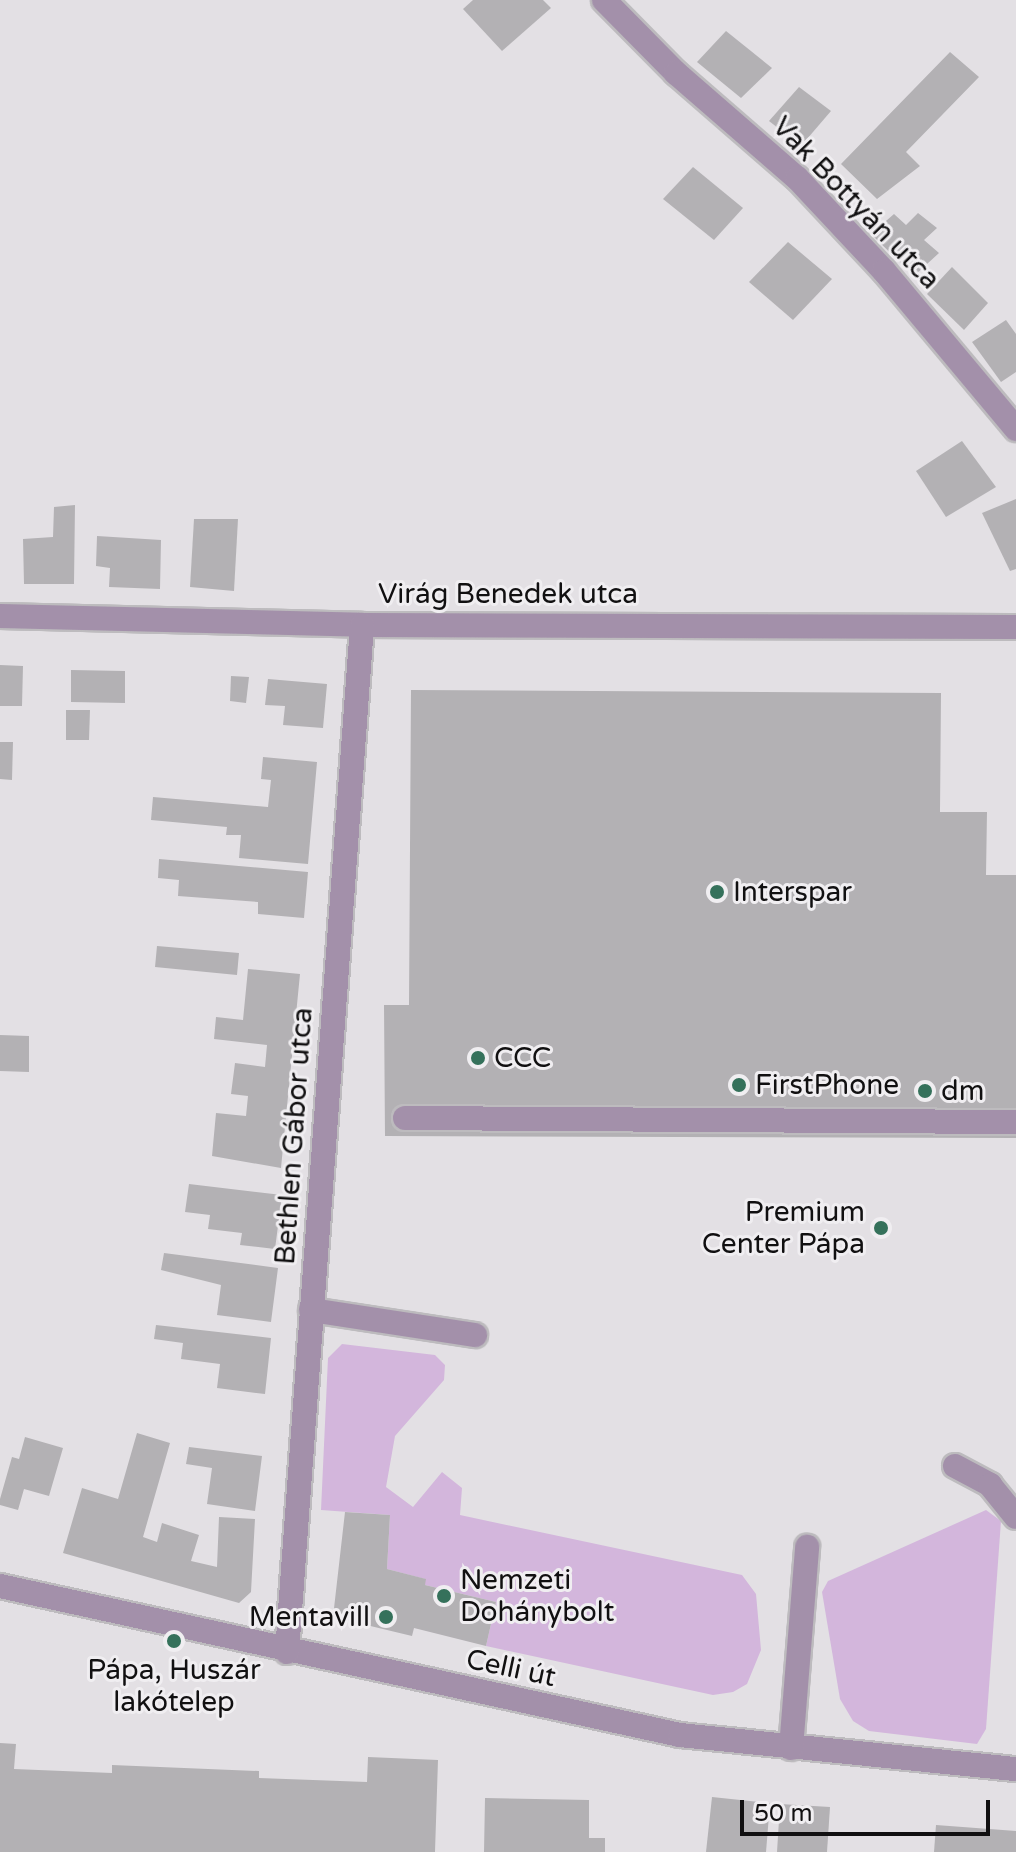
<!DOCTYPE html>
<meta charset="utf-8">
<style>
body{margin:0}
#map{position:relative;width:1016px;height:1852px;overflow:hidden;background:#e3e0e4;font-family:"Varela Round",sans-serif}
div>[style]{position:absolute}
.green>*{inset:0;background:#d3b6dc}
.building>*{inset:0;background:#b3b1b4}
.roads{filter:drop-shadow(2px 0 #bdbbbe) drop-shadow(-2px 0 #bdbbbe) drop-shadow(0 2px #bdbbbe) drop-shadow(0 -2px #bdbbbe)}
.minor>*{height:24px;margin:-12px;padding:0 12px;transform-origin:12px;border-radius:12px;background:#a390aa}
.dots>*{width:22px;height:22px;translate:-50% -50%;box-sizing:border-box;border:4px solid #f0eef1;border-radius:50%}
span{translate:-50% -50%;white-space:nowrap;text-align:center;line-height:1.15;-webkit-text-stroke:6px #f0eef1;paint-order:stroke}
.street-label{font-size:28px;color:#111011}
.poi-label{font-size:28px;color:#111011}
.left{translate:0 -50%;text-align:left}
.right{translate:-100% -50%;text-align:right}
.scale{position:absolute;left:740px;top:1800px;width:250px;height:36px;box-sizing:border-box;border:4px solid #111011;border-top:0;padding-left:10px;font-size:24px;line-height:28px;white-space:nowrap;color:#111011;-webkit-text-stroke:6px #f0eef1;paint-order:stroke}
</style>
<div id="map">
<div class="green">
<i style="clip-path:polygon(342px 1344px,435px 1355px,445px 1365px,444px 1380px,395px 1436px,386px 1487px,413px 1507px,442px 1472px,462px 1488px,460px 1515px,742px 1575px,756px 1594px,761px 1650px,747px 1684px,733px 1692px,713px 1695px,486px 1646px,496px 1602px,425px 1585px,425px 1579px,387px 1569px,390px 1515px,321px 1510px,328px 1358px)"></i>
<i style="clip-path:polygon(986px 1510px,1001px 1521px,986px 1729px,977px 1744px,869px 1731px,853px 1721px,840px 1699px,822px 1592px,828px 1581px)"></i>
</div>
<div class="building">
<i style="clip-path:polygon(473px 0,543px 0,551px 8px,502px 51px,463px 9px)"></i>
<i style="clip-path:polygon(726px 31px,772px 68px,741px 98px,697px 62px)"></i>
<i style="clip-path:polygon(950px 52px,979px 77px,906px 152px,920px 166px,877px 199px,841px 164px)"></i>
<i style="clip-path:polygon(799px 87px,831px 111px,801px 146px,769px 121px)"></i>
<i style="clip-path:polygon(693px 167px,743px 208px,714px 240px,663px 199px)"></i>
<i style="clip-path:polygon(918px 213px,937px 228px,924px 240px,939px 253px,914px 276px,871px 234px,894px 214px,906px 225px)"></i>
<i style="clip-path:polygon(788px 242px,832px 279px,793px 320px,749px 282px)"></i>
<i style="clip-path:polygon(952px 267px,988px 303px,964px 330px,927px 294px)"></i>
<i style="clip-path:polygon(1006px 320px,1016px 334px,1016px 372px,1001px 382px,972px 342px)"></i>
<i style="clip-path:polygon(962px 441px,996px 487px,946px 517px,916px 471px)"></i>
<i style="clip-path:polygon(1016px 499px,1016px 569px,1010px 571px,982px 513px)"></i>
<i style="clip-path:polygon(75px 505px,74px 584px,24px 584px,23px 539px,53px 537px,54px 507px)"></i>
<i style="clip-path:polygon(194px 519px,238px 519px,234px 591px,190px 587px)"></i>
<i style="clip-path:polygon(97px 536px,161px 540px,160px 589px,109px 587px,110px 568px,96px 566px)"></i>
<i style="clip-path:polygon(0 665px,23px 666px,22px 706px,0 706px)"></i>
<i style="clip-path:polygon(71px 670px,125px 671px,125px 703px,71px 702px)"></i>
<i style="clip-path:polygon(231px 676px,249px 677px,246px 703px,230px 701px)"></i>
<i style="clip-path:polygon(268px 679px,327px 684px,323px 728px,283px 725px,285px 706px,265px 705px)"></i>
<i style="clip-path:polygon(411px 690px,941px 693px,940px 812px,987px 812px,986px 875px,1016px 875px,1016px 1138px,385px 1136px,384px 1005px,409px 1005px)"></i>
<i style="clip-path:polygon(66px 710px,90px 710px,89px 740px,66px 740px)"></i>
<i style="clip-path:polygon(0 742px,13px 742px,12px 780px,0 779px)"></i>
<i style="clip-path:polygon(263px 757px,317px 762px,308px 864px,239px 858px,241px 835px,226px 835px,227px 827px,151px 820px,153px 797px,268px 807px,271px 780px,261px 779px)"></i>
<i style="clip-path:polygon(159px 859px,308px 872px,304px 918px,258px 914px,258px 902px,178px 896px,179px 880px,158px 878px)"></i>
<i style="clip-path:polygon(157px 946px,239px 953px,237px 975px,155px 967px)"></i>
<i style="clip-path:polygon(248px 969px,300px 974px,281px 1168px,212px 1156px,216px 1113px,246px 1116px,248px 1096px,231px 1094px,235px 1063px,265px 1067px,267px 1045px,214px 1039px,216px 1017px,243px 1020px)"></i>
<i style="clip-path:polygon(0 1035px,29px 1036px,29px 1072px,0 1071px)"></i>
<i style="clip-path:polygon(189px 1184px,282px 1195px,275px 1249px,240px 1245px,242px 1233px,208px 1229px,210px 1215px,185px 1212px)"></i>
<i style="clip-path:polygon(164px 1253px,278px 1268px,271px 1322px,217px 1315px,221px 1285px,161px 1270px)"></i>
<i style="clip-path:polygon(156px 1325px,271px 1338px,265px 1394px,217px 1388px,220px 1364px,181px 1359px,183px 1343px,154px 1339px)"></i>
<i style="clip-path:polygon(137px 1433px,170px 1443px,143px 1537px,157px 1542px,162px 1523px,199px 1535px,191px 1561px,217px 1567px,219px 1517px,255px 1519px,251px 1592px,239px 1603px,63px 1553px,82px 1488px,118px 1499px)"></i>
<i style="clip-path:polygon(25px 1437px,63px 1448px,49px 1496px,24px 1489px,18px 1510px,0 1505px,0 1499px,12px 1457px,19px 1459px)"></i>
<i style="clip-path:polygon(189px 1447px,262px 1456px,255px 1511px,207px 1504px,212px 1468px,186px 1464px)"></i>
<i style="clip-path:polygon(345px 1512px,390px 1515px,387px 1569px,426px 1579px,425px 1585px,496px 1602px,486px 1646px,414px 1628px,412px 1636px,333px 1617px)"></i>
<i style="clip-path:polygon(0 1743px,16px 1744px,14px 1769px,112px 1773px,112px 1765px,259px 1771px,259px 1778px,367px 1782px,368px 1757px,438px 1760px,435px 1852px,0 1852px)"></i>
<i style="clip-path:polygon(712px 1797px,770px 1803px,766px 1852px,706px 1852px)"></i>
<i style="clip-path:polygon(485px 1798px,589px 1800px,589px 1838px,605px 1838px,605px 1852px,484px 1852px)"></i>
<i style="clip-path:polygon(780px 1804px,830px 1807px,827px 1852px,777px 1852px)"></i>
<i style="clip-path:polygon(936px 1825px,1016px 1831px,1016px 1852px,934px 1852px)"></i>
</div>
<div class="roads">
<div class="minor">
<i style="left:604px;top:0;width:103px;rotate:45.4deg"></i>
<i style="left:676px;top:73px;width:160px;rotate:41deg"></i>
<i style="left:797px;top:178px;width:127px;rotate:46.9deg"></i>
<i style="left:884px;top:271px;width:206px;rotate:50.1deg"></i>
<i style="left:0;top:616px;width:362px;rotate:1.4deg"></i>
<i style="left:362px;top:625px;width:654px;rotate:0.18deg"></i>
<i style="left:405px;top:1118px;width:611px;rotate:0.38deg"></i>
<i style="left:311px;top:1310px;width:166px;rotate:8.7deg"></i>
<i style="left:955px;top:1466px;width:40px;rotate:28deg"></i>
<i style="left:990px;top:1485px;width:41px;rotate:50.9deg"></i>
<i style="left:0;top:1586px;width:696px;rotate:12.36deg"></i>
<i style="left:680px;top:1735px;width:338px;rotate:5.8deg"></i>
<i style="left:287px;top:1652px;width:1030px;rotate:-85.82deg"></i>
<i style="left:791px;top:1748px;width:202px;rotate:-85.4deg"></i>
</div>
</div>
<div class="dots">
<i style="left:717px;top:892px;background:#35715b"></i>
<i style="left:478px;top:1058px;background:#35715b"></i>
<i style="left:739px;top:1085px;background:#35715b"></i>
<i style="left:925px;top:1091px;background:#35715b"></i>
<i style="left:881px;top:1228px;background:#35715b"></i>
<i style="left:444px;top:1596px;background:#35715b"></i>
<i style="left:386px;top:1617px;background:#35715b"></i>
<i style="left:174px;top:1641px;background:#35715b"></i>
</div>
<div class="street-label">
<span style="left:856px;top:203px;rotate:46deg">Vak Bottyán utca</span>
<span style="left:508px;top:594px">Virág Benedek utca</span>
<span style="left:294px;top:1136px;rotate:-86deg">Bethlen Gábor utca</span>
<span style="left:511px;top:1668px;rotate:12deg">Celli út</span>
</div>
<div class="poi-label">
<span class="left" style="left:733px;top:892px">Interspar</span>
<span class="left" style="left:494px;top:1058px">CCC</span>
<span class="left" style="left:755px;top:1085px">FirstPhone</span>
<span class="left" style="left:941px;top:1091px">dm</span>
<span class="right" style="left:865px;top:1228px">Premium<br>Center Pápa</span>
<span class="left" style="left:460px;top:1596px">Nemzeti<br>Dohánybolt</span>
<span class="right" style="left:370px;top:1617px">Mentavill</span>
<span style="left:174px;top:1686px">Pápa, Huszár<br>lakótelep</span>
</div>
<div class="scale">50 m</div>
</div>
